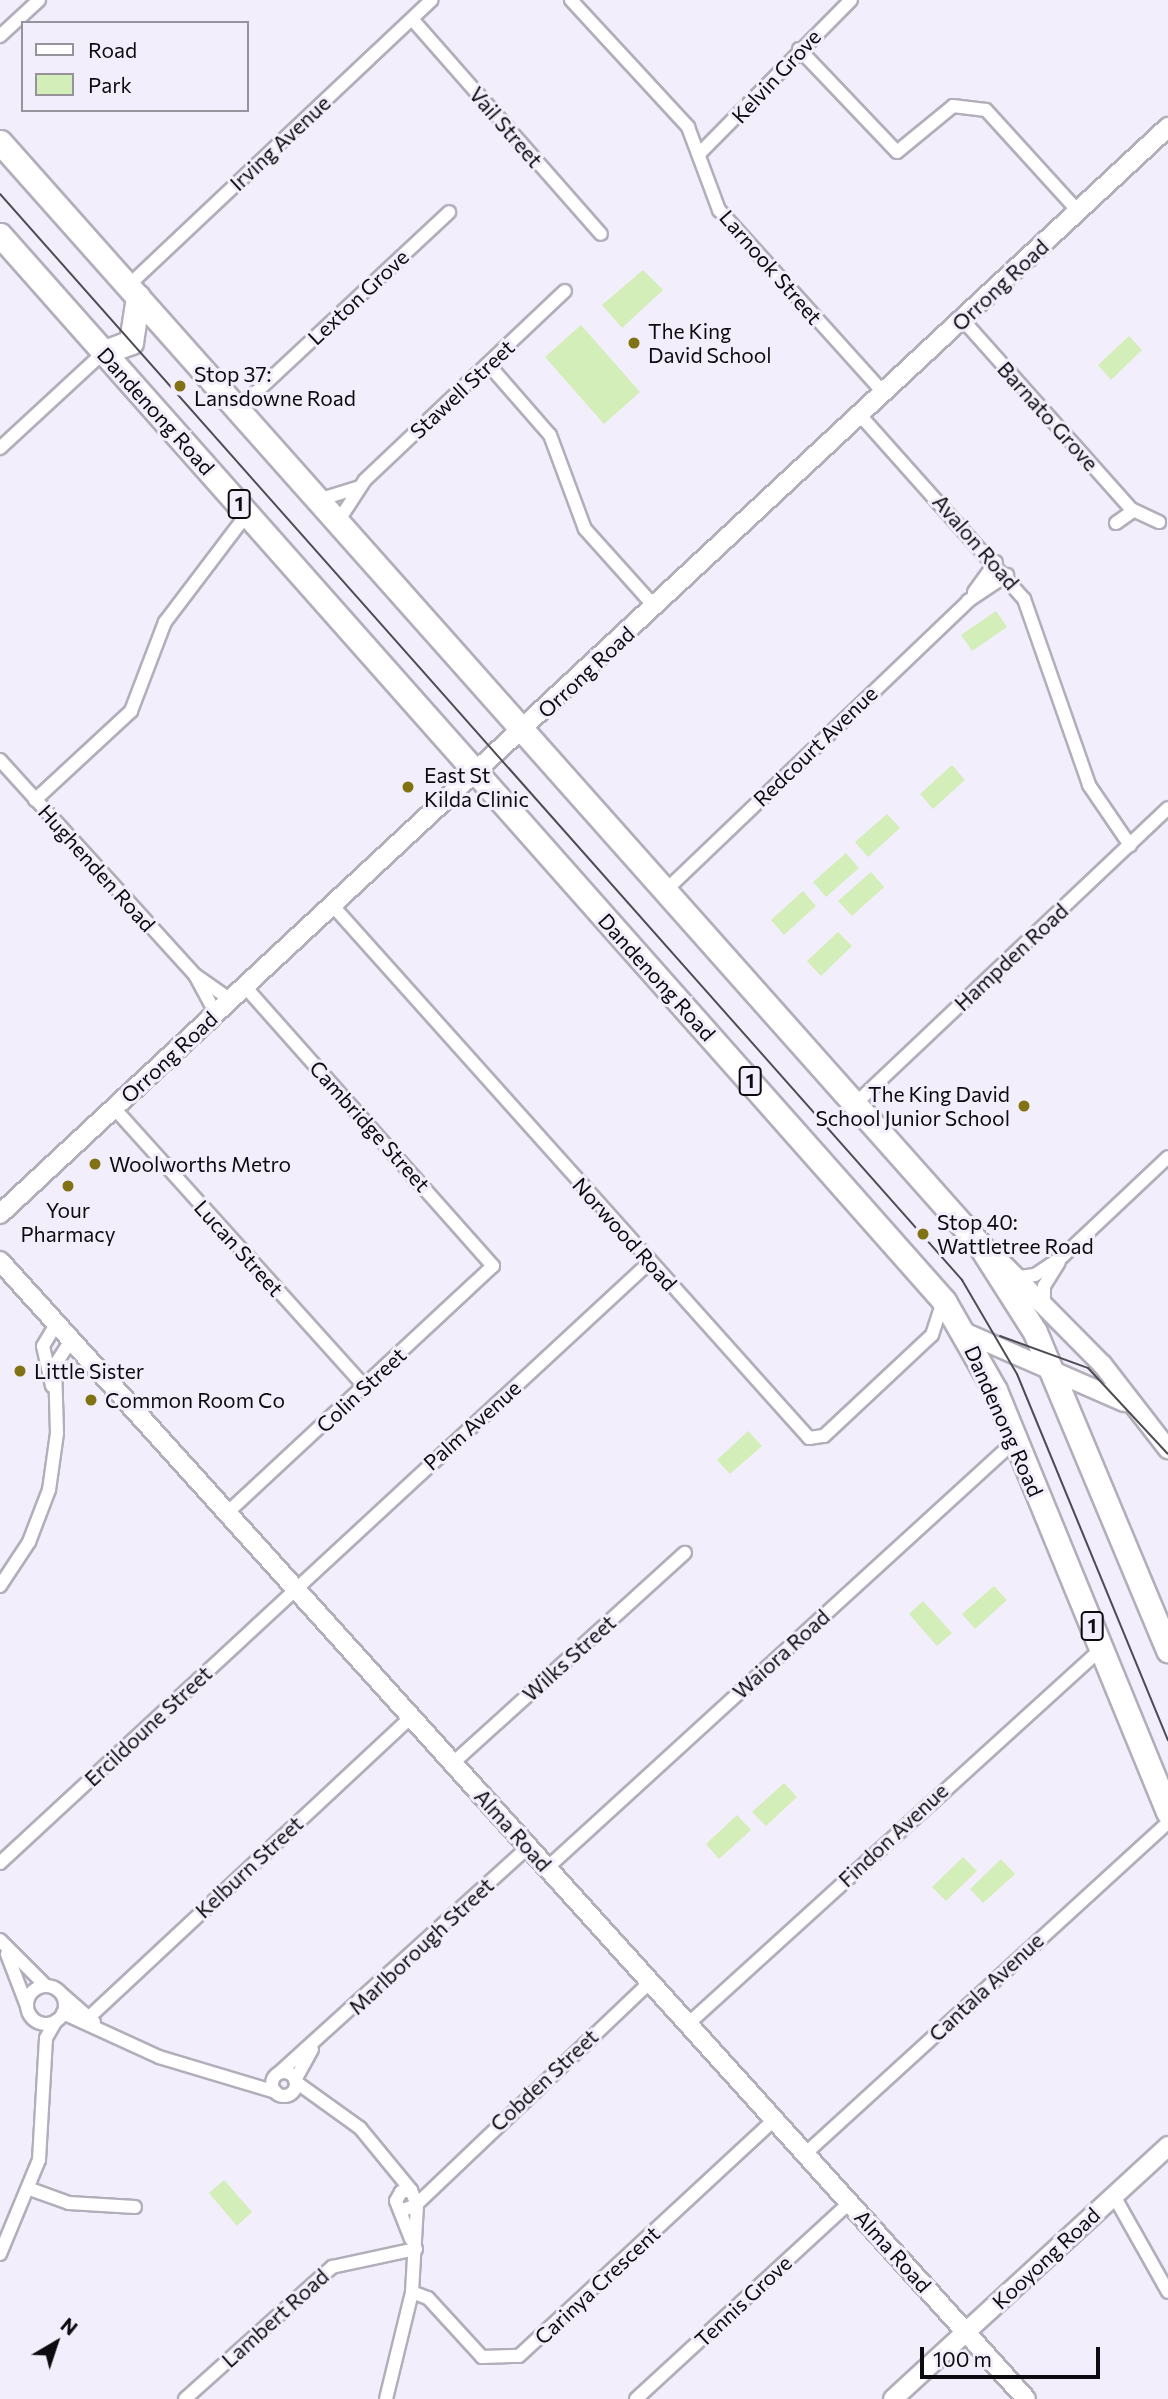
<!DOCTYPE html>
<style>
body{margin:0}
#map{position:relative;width:1168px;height:2399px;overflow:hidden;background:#f3eefb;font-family:Commissioner,sans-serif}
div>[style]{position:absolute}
.green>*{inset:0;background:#d3eeb9}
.roads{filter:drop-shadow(2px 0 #b2aeba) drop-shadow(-2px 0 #b2aeba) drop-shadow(0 2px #b2aeba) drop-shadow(0 -2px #b2aeba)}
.street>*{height:12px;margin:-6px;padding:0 6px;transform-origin:6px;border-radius:6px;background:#fff}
.street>.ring{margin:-6px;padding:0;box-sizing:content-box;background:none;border:12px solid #fff;border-radius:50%}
.secondary>*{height:18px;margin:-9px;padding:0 9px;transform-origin:9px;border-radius:9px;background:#fff}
.highway>*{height:23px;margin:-11.5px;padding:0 11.5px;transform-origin:11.5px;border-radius:11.5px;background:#fff}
.tram>*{height:2px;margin:-1px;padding:0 1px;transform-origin:1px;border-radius:1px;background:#4f4c53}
.dots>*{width:19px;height:19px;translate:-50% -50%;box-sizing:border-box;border:4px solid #f3eefb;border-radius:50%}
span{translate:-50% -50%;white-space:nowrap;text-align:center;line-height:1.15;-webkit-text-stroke:6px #f3eefb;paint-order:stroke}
.shield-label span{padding:2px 5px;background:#f3eefb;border:2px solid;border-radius:5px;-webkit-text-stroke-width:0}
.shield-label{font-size:19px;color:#0d0b0f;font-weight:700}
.street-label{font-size:21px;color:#0d0b0f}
.poi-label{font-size:21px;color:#0d0b0f}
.left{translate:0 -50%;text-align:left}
.right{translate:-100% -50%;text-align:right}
.legend{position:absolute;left:21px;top:21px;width:228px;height:91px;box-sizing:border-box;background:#f3eefb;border:2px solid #97939d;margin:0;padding:9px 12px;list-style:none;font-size:21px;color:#0d0b0f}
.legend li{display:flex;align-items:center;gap:14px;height:35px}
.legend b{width:35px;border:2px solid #97939d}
.north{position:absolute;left:21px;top:2308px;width:70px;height:70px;-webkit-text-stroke:5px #f3eefb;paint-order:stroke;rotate:39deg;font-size:19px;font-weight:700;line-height:28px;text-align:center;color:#0d0b0f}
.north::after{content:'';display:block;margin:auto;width:24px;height:32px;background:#0d0b0f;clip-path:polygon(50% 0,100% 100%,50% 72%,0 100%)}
.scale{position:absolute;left:920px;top:2347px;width:180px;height:32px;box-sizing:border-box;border:4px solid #0d0b0f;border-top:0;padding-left:9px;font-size:21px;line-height:24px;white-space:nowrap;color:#0d0b0f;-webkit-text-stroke:5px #f3eefb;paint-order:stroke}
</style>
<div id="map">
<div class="green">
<i style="clip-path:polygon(643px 270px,663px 290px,622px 328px,602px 305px)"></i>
<i style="clip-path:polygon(581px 325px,640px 392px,604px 424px,545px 357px)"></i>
<i style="clip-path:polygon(1129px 336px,1142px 350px,1111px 380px,1098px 365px)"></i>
<i style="clip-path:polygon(996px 611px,1007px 627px,972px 651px,961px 635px)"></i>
<i style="clip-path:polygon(952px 765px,965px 780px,933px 809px,920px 794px)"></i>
<i style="clip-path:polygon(887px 814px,900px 828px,868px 857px,855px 842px)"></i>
<i style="clip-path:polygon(846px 853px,859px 868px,826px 897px,813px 882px)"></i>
<i style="clip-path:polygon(871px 872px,884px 887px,852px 916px,838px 901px)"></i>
<i style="clip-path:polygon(803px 891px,816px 906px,784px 935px,771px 920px)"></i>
<i style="clip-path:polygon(838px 932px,852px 946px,821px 976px,807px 961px)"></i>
<i style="clip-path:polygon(748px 1431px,762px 1446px,730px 1474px,717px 1460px)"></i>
<i style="clip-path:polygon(994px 1586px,1007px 1600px,975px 1629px,962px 1614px)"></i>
<i style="clip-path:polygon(923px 1601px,952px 1633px,937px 1646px,909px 1614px)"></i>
<i style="clip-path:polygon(784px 1783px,797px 1797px,766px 1826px,752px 1812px)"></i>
<i style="clip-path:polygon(737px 1815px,751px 1830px,719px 1859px,706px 1844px)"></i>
<i style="clip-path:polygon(963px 1857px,977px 1871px,946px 1901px,932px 1887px)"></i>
<i style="clip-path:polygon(1001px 1859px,1015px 1874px,983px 1903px,970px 1889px)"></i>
<i style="clip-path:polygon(224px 2180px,252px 2212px,237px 2226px,209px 2193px)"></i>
</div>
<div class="roads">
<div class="street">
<i style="left:571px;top:0;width:173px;rotate:47.3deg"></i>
<i style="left:688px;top:127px;width:89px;rotate:69.5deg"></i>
<i style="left:719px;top:210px;width:246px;rotate:48deg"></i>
<i style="left:412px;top:19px;width:286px;rotate:48.7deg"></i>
<i style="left:0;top:36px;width:53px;rotate:-42.7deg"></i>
<i style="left:799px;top:49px;width:142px;rotate:46.4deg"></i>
<i style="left:897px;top:152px;width:72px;rotate:-39.4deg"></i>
<i style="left:953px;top:106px;width:33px;rotate:7deg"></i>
<i style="left:986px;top:110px;width:137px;rotate:47.7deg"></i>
<i style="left:700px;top:153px;width:215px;rotate:-45.4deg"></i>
<i style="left:128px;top:286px;width:417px;rotate:-43.3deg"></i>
<i style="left:962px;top:319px;width:254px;rotate:48.3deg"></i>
<i style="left:1131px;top:509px;width:31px;rotate:25deg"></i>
<i style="left:488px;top:364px;width:94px;rotate:48.9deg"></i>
<i style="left:550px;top:435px;width:100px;rotate:69.6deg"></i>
<i style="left:585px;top:529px;width:105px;rotate:48.1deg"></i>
<i style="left:237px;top:410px;width:290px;rotate:-43deg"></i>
<i style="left:860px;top:415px;width:246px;rotate:48.3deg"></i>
<i style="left:1024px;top:599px;width:197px;rotate:70.7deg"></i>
<i style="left:1089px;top:785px;width:73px;rotate:55.7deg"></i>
<i style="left:0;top:448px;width:142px;rotate:-42.7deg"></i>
<i style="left:318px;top:500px;width:44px;rotate:-17.2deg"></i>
<i style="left:337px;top:523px;width:51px;rotate:-56.9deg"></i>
<i style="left:365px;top:480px;width:275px;rotate:-43.4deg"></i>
<i style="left:1116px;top:523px;width:21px;rotate:-35deg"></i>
<i style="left:974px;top:592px;width:37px;rotate:-54deg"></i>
<i style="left:0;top:760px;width:290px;rotate:47.8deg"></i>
<i style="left:195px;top:975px;width:44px;rotate:34.8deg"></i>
<i style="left:35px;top:800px;width:131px;rotate:-42.8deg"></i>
<i style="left:131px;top:711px;width:95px;rotate:-69.1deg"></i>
<i style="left:165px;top:622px;width:136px;rotate:-52.8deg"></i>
<i style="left:664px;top:892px;width:421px;rotate:-43.7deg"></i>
<i style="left:968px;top:601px;width:47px;rotate:-33.7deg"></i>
<i style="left:333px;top:906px;width:714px;rotate:48.18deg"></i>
<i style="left:809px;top:1438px;width:15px;rotate:-8deg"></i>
<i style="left:824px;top:1436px;width:148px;rotate:-43.1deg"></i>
<i style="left:932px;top:1335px;width:36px;rotate:-72deg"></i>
<i style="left:195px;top:975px;width:44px;rotate:61.7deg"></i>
<i style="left:854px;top:1105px;width:432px;rotate:-43.4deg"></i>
<i style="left:114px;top:1108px;width:374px;rotate:48deg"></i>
<i style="left:1019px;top:1277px;width:16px;rotate:-7deg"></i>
<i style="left:1035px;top:1275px;width:34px;rotate:-34deg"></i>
<i style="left:1063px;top:1256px;width:144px;rotate:-43.3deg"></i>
<i style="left:1044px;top:1305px;width:19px;rotate:-90deg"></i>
<i style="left:1044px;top:1286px;width:28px;rotate:-58deg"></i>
<i style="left:52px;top:1386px;width:41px;rotate:-102.7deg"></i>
<i style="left:43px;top:1346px;width:26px;rotate:-59deg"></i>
<i style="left:227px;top:1513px;width:363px;rotate:-42.9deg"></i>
<i style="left:493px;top:1266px;width:373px;rotate:-131.6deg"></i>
<i style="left:0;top:1586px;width:53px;rotate:-56.6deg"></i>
<i style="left:29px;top:1542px;width:56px;rotate:-69deg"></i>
<i style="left:49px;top:1490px;width:58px;rotate:-82deg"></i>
<i style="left:57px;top:1433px;width:68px;rotate:-91.7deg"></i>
<i style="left:55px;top:1365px;width:30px;rotate:-57deg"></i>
<i style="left:453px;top:1763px;width:313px;rotate:-42.2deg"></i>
<i style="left:0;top:1863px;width:885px;rotate:-42.76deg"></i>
<i style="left:547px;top:1868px;width:634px;rotate:-42.38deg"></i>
<i style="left:0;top:1940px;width:64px;rotate:45deg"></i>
<i style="left:7px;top:1954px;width:56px;rotate:69deg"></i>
<i class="ring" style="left:27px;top:1986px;width:26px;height:26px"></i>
<i style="left:63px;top:1995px;width:41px;rotate:41.1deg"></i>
<i style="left:63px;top:2013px;width:106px;rotate:24.6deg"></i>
<i style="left:159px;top:2057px;width:122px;rotate:16.7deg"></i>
<i style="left:84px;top:2022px;width:447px;rotate:-43deg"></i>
<i style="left:688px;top:2024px;width:558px;rotate:-42.24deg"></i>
<i class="ring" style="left:272px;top:2072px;width:12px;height:12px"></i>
<i style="left:279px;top:2073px;width:336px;rotate:-42.2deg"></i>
<i style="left:295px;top:2080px;width:35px;rotate:-61deg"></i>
<i style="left:296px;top:2082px;width:79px;rotate:35.7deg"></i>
<i style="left:360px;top:2128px;width:80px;rotate:50.6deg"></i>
<i style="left:805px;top:2154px;width:491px;rotate:-42.4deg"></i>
<i style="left:30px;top:2189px;width:41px;rotate:19.7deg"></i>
<i style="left:69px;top:2203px;width:66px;rotate:3.5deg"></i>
<i style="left:1114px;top:2196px;width:110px;rotate:60.6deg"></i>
<i style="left:418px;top:2203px;width:320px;rotate:-43.6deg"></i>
<i style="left:403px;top:2210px;width:15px;rotate:-20deg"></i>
<i style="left:417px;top:2205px;width:16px;rotate:-112deg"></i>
<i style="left:411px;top:2190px;width:10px;rotate:169deg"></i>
<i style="left:401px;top:2192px;width:10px;rotate:119deg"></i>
<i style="left:396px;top:2201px;width:41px;rotate:68.5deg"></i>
<i style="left:0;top:2254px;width:102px;rotate:-67.5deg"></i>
<i style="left:39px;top:2160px;width:122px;rotate:-86.7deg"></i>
<i style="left:46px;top:2038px;width:20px;rotate:-60deg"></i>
<i style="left:412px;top:2292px;width:17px;rotate:21deg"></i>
<i style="left:428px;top:2298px;width:80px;rotate:47.5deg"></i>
<i style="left:482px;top:2357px;width:37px;rotate:-2deg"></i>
<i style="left:519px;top:2356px;width:347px;rotate:-42.8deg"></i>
<i style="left:185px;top:2399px;width:198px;rotate:-41.9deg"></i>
<i style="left:332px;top:2267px;width:86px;rotate:-12.1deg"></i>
<i style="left:386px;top:2399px;width:110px;rotate:-76.3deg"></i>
<i style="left:412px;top:2292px;width:87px;rotate:-86.7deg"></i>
<i style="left:636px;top:2399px;width:289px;rotate:-42.6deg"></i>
</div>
<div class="secondary">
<i style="left:0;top:1214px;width:1596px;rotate:-42.94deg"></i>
<i style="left:989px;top:1250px;width:161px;rotate:45.3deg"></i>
<i style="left:1102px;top:1364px;width:108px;rotate:52.2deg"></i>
<i style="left:0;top:1261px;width:1532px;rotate:47.96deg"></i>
<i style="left:964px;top:1332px;width:175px;rotate:23.6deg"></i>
<i style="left:893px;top:2399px;width:374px;rotate:-42.6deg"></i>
</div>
<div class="highway">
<i style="left:0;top:142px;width:1474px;rotate:48.38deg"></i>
<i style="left:979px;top:1244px;width:104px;rotate:57.5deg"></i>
<i style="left:1035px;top:1332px;width:345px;rotate:67.3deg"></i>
<i style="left:0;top:235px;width:1424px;rotate:48.47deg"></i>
<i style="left:944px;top:1301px;width:103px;rotate:60.2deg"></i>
<i style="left:995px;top:1390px;width:456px;rotate:67.7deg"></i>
<i style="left:104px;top:352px;width:29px;rotate:-20deg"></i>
<i style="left:131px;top:342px;width:46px;rotate:-81.2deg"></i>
</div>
</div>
<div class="tram">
<i style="left:0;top:194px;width:1451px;rotate:48.46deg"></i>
<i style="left:962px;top:1280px;width:109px;rotate:59.7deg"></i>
<i style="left:1017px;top:1374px;width:396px;rotate:67.6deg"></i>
<i style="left:1000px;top:1336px;width:94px;rotate:20deg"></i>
<i style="left:1088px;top:1368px;width:117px;rotate:47.1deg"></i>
</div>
<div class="dots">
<i style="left:634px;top:343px;background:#817214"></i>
<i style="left:180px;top:386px;background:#817214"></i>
<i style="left:408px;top:787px;background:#817214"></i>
<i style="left:1024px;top:1106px;background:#817214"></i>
<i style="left:95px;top:1164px;background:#817214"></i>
<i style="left:68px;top:1186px;background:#817214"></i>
<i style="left:923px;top:1234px;background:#817214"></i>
<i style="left:20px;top:1371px;background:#817214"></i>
<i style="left:91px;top:1400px;background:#817214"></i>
</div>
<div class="shield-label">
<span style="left:239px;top:504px">1</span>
<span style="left:750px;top:1081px">1</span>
<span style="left:1092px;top:1626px">1</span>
</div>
<div class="street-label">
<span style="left:776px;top:76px;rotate:-47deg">Kelvin Grove</span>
<span style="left:506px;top:127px;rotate:49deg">Vail Street</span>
<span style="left:280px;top:143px;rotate:-43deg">Irving Avenue</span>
<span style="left:771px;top:267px;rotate:49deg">Larnook Street</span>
<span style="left:1000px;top:285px;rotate:-43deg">Orrong Road</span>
<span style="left:358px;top:297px;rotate:-43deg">Lexton Grove</span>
<span style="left:462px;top:389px;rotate:-43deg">Stawell Street</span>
<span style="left:156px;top:411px;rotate:48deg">Dandenong Road</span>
<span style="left:1048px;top:416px;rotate:48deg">Barnato Grove</span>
<span style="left:976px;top:542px;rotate:49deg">Avalon Road</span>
<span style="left:586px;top:672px;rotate:-43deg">Orrong Road</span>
<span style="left:815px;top:746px;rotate:-44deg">Redcourt Avenue</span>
<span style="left:97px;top:868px;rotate:48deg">Hughenden Road</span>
<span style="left:1011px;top:957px;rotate:-43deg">Hampden Road</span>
<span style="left:657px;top:977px;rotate:48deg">Dandenong Road</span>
<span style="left:169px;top:1057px;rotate:-43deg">Orrong Road</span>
<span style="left:370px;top:1126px;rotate:48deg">Cambridge Street</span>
<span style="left:625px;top:1234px;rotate:48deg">Norwood Road</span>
<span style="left:239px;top:1248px;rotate:48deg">Lucan Street</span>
<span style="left:361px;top:1390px;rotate:-43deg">Colin Street</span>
<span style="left:1004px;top:1421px;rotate:66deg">Dandenong Road</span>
<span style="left:472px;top:1425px;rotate:-42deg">Palm Avenue</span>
<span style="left:781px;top:1654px;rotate:-42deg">Waiora Road</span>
<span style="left:569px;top:1658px;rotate:-42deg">Wilks Street</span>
<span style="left:148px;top:1726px;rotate:-43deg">Ercildoune Street</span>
<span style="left:513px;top:1830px;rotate:48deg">Alma Road</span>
<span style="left:893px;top:1835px;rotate:-43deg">Findon Avenue</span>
<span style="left:249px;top:1867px;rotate:-43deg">Kelburn Street</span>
<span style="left:421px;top:1946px;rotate:-43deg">Marlborough Street</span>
<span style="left:986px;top:1987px;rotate:-43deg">Cantala Avenue</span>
<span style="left:544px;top:2080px;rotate:-43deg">Cobden Street</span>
<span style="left:893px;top:2251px;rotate:48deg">Alma Road</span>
<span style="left:1046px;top:2258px;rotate:-43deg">Kooyong Road</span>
<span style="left:597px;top:2285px;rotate:-43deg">Carinya Crescent</span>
<span style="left:743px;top:2301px;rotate:-43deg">Tennis Grove</span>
<span style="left:275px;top:2318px;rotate:-42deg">Lambert Road</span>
</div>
<div class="poi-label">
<span class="left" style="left:648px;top:343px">The King<br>David School</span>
<span class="left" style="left:194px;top:386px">Stop 37:<br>Lansdowne Road</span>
<span class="left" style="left:424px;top:787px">East St<br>Kilda Clinic</span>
<span class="right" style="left:1010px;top:1106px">The King David<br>School Junior School</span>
<span class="left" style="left:109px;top:1164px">Woolworths Metro</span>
<span style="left:68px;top:1222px">Your<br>Pharmacy</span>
<span class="left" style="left:937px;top:1234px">Stop 40:<br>Wattletree Road</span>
<span class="left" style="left:34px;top:1371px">Little Sister</span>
<span class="left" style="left:105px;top:1400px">Common Room Co</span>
</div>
<ul class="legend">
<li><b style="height:9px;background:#fff"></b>Road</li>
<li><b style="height:19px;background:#d3eeb9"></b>Park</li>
</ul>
<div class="north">N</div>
<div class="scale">100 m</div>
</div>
